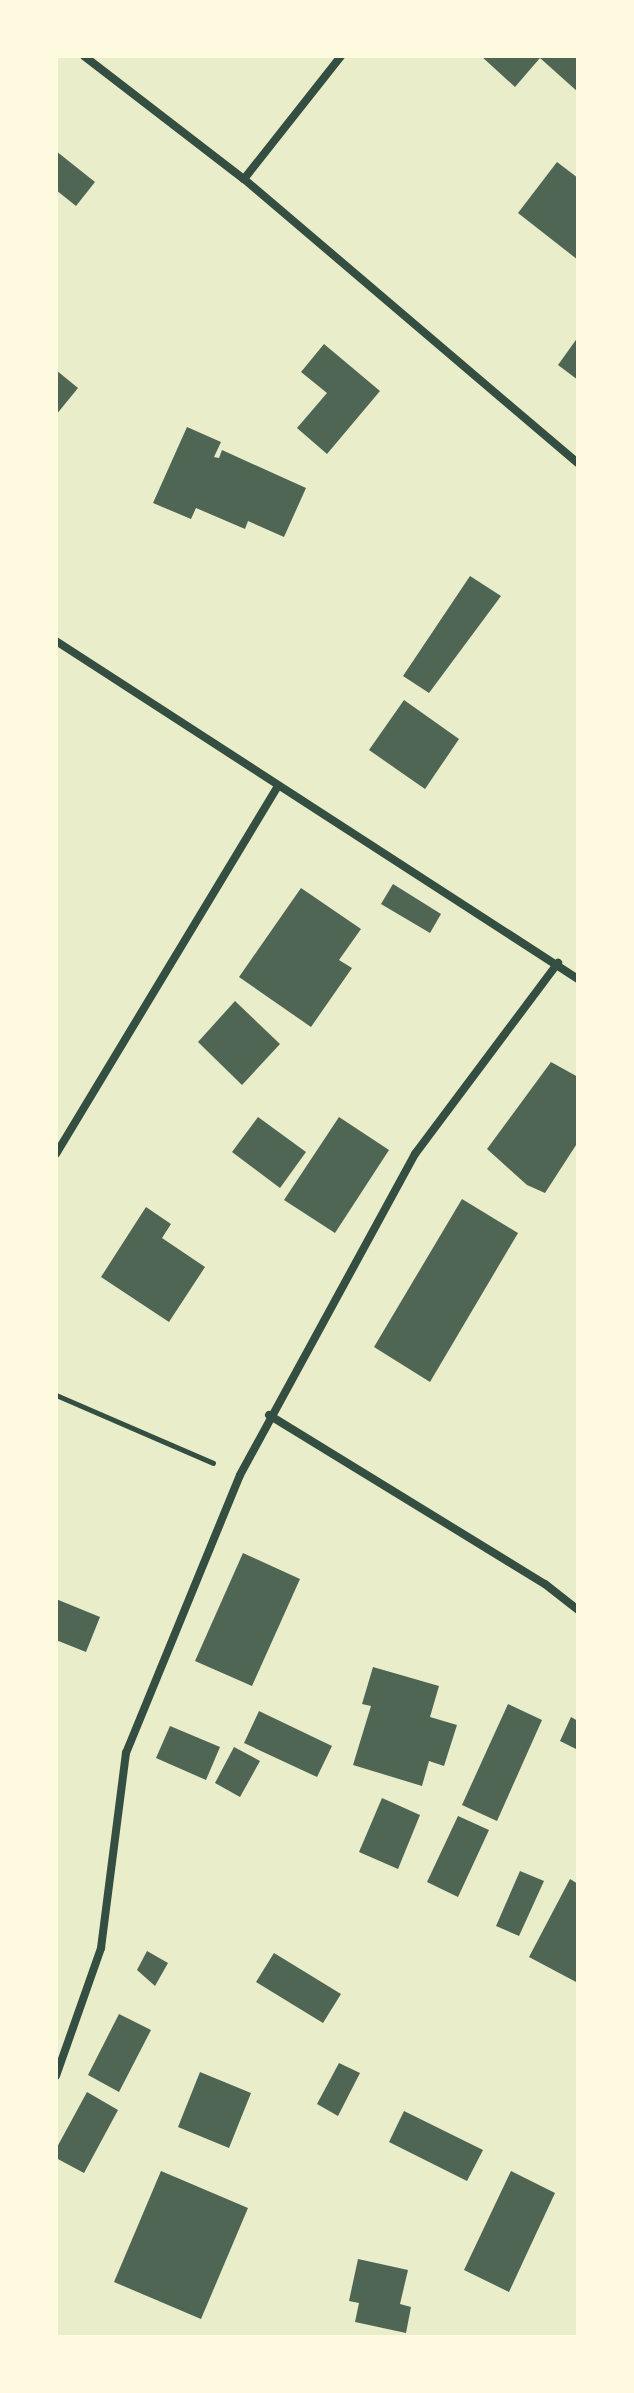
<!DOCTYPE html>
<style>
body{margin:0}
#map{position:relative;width:634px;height:2393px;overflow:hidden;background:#e9edc9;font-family:Ubuntu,sans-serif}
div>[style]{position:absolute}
.building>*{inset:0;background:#4f6655}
.path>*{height:5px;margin:-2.5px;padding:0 2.5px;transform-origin:2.5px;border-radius:2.5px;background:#344e41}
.minor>*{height:8px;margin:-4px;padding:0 4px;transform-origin:4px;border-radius:4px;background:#344e41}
span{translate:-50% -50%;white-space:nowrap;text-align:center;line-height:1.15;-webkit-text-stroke:6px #fefae0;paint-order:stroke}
.frame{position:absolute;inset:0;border:58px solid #fefae0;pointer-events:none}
</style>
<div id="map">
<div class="building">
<i style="clip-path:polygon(481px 56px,578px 56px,578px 92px,540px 58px,515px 87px)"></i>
<i style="clip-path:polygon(56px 151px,95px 182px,76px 206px,56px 190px)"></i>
<i style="clip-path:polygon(557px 162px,578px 178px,578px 260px,518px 213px)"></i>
<i style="clip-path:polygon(578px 337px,578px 380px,558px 365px)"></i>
<i style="clip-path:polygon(324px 344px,380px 391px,327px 454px,297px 428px,327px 393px,301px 372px)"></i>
<i style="clip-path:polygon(56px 370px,78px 388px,56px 415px)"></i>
<i style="clip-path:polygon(187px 427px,221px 442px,214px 457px,219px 458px,222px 450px,306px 488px,284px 537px,248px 521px,245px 529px,196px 508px,191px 519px,153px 503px)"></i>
<i style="clip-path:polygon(470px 576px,501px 596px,429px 693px,403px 676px)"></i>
<i style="clip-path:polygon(404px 700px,459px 739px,425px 789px,369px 750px)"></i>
<i style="clip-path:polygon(393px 884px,441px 914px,430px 933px,381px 904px)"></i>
<i style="clip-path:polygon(301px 888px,361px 929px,339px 960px,352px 968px,311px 1027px,239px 977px)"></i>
<i style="clip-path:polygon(235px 1001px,280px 1044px,242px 1085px,198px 1042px)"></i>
<i style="clip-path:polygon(551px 1062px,578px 1077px,578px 1142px,545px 1193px,527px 1185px,487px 1149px)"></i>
<i style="clip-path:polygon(258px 1117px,306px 1152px,280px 1188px,232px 1152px)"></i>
<i style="clip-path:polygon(339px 1117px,389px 1150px,335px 1233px,284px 1200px)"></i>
<i style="clip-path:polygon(462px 1199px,518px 1233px,430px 1382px,374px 1347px)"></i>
<i style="clip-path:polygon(146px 1207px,171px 1224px,162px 1238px,205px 1267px,169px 1322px,101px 1277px)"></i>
<i style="clip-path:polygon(243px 1553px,300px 1579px,252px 1686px,195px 1661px)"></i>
<i style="clip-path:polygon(56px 1599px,100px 1617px,86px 1652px,56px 1640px)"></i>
<i style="clip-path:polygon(373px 1667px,439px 1686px,430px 1717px,457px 1725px,444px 1766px,429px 1761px,422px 1786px,353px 1765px,371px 1706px,362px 1704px)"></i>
<i style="clip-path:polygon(508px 1704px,542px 1720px,497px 1821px,462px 1805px)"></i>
<i style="clip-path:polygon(259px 1711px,332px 1746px,317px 1777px,244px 1743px)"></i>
<i style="clip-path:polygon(571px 1717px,578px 1721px,578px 1750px,560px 1741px)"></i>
<i style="clip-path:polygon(170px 1726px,220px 1747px,206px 1780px,156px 1758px)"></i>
<i style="clip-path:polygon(234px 1747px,260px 1761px,240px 1797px,215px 1783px)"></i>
<i style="clip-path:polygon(382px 1798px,420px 1815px,398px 1869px,359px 1852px)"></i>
<i style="clip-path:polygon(458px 1816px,489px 1830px,458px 1897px,427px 1882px)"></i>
<i style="clip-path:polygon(520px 1871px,544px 1881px,519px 1936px,496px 1926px)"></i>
<i style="clip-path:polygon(570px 1879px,578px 1884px,578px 1983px,529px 1957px)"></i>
<i style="clip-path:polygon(147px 1951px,168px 1963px,155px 1986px,137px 1970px)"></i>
<i style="clip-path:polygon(274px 1953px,341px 1994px,323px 2023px,256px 1982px)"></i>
<i style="clip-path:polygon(119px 2014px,151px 2030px,119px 2092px,88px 2075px)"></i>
<i style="clip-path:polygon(339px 2063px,360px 2073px,338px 2116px,317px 2104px)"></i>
<i style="clip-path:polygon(200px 2072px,251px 2093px,229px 2148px,178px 2127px)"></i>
<i style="clip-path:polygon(87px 2092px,118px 2110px,84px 2173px,56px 2158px,56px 2149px)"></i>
<i style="clip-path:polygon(404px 2111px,483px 2150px,467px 2181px,389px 2142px)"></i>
<i style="clip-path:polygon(161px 2171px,248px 2208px,201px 2319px,114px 2282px)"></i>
<i style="clip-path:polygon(511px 2171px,555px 2193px,509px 2292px,464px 2270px)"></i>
<i style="clip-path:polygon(358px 2259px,408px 2270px,400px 2304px,411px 2307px,406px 2333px,355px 2322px,359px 2303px,349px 2301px)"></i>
</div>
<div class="path">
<i style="left:56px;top:1395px;width:171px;rotate:23.4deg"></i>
</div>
<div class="minor">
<i style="left:84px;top:56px;width:202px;rotate:37.6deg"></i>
<i style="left:244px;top:179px;width:438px;rotate:40.4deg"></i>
<i style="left:244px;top:179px;width:157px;rotate:-51.7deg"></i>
<i style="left:56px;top:641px;width:622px;rotate:32.92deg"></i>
<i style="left:56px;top:1154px;width:428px;rotate:-58.9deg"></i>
<i style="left:269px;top:1415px;width:324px;rotate:31.5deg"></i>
<i style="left:545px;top:1584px;width:42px;rotate:38.2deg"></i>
<i style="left:56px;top:2076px;width:136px;rotate:-70.6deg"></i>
<i style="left:101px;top:1948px;width:197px;rotate:-82.7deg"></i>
<i style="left:126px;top:1753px;width:300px;rotate:-67.7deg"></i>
<i style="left:240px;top:1475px;width:366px;rotate:-61.4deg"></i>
<i style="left:415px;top:1154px;width:239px;rotate:-53.2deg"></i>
</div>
<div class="frame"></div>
</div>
